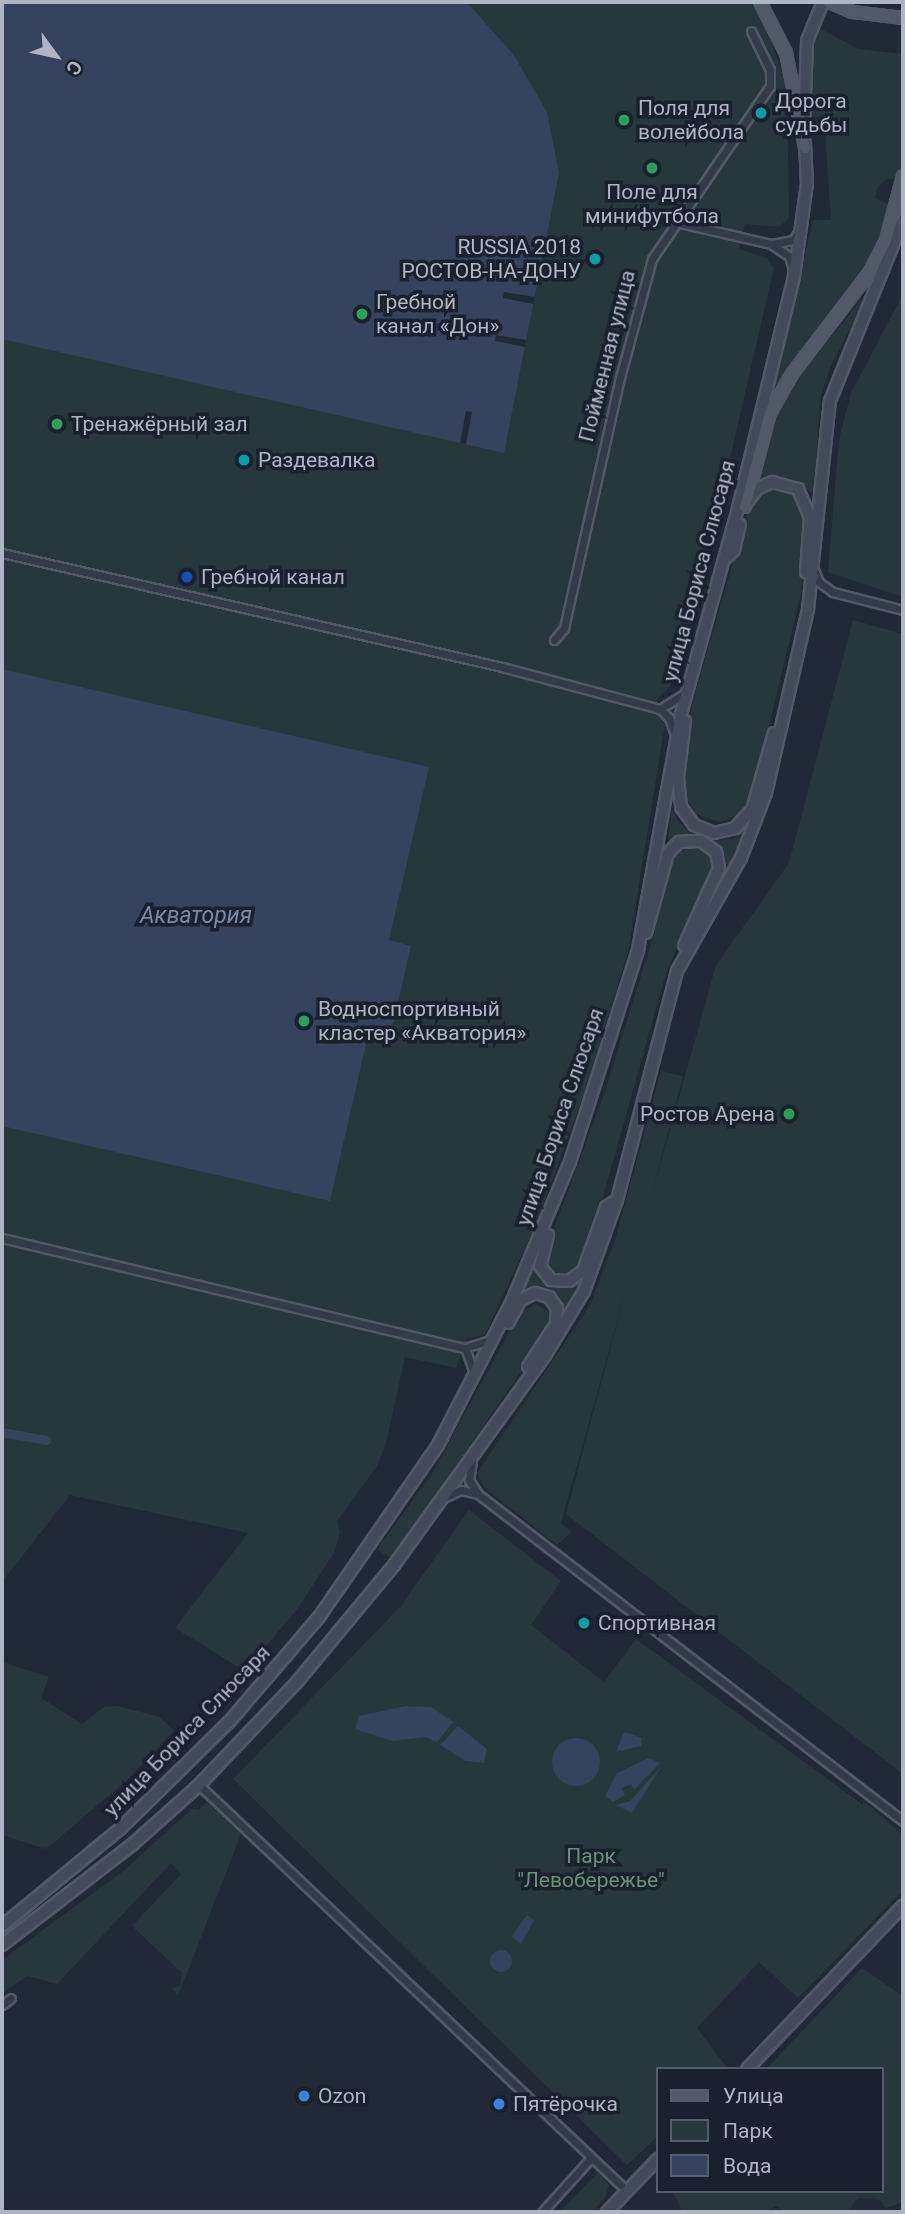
<!DOCTYPE html>
<meta charset="utf-8">
<style>
body{margin:0}
#map{position:relative;width:905px;height:2214px;overflow:hidden;background:#212937;font-family:Roboto,sans-serif}
div>[style]{position:absolute}
.green>*{inset:0;background:#26383b}
.water>*{inset:0;background:#35435e}
.round{border-radius:50%}
.pier>*{inset:0;background:#212937}
.canal>*{height:9px;margin:-4.5px;padding:0 4.5px;transform-origin:4.5px;border-radius:4.5px;background:#35435e}
.roads{filter:drop-shadow(2px 0 #525866) drop-shadow(-2px 0 #525866) drop-shadow(0 2px #525866) drop-shadow(0 -2px #525866)}
.street>*{height:7px;margin:-3.5px;padding:0 3.5px;transform-origin:3.5px;border-radius:3.5px;background:#343b48}
.secondary>*{height:10px;margin:-5px;padding:0 5px;transform-origin:5px;border-radius:5px;background:#434a5b}
.primary>*{height:10px;margin:-5px;padding:0 5px;transform-origin:5px;border-radius:5px;background:#525a68}
.dots>*{width:19px;height:19px;translate:-50% -50%;box-sizing:border-box;border:4px solid #1a202d;border-radius:50%}
span{translate:-50% -50%;white-space:nowrap;text-align:center;line-height:1.15;-webkit-text-stroke:7px #1a202d;paint-order:stroke}
.poi-label{font-size:21px;color:#afb5c5}
.left{translate:0 -50%;text-align:left}
.right{translate:-100% -50%;text-align:right}
.street-label{font-size:21px;color:#afb5c5}
.park-label{font-size:21px;color:#679475}
.water-label{font-size:23px;color:#778aac;font-style:italic}
.frame{position:absolute;inset:0;border:4px solid #afb5c5;pointer-events:none}
.legend{position:absolute;left:656px;top:2067px;width:228px;height:126px;box-sizing:border-box;background:#1a202d;border:2px solid #565c6a;margin:0;padding:9px 12px;list-style:none;font-size:21px;color:#afb5c5}
.legend li{display:flex;align-items:center;gap:14px;height:35px}
.legend b{width:35px;border:2px solid #565c6a}
.north{position:absolute;left:21px;top:21px;width:70px;height:70px;-webkit-text-stroke:5px #1a202d;paint-order:stroke;rotate:123deg;font-size:19px;font-weight:700;line-height:28px;text-align:center;color:#afb5c5}
.north::after{content:'';display:block;margin:auto;width:24px;height:32px;background:#afb5c5;clip-path:polygon(50% 0,100% 100%,50% 72%,0 100%)}
</style>
<div id="map">
<div class="green">
<i style="clip-path:polygon(2px 2px,751px 2px,766px 28px,787px 86px,789px 218px,779px 227px,745px 224px,739px 249px,767px 258px,774px 268px,693px 618px,670px 686px,658px 698px,654px 712px,665px 724px,628px 952px,585px 1091px,536px 1224px,485px 1335px,467px 1338px,456px 1368px,405px 1357px,386px 1443px,377px 1466px,337px 1521px,340px 1532px,335px 1551px,298px 1608px,245px 1671px,175px 1628px,248px 1533px,70px 1495px,2px 1582px)"></i>
<i style="clip-path:polygon(821px 29px,858px 49px,903px 54px,903px 179px,886px 179px,877px 189px,875px 198px,890px 205px,875px 248px,859px 279px,801px 350px,771px 398px,813px 220px,831px 220px,824px 117px,811px 118px,808px 80px,810px 51px)"></i>
<i style="clip-path:polygon(872px 286px,830px 368px,820px 399px,814px 494px,789px 479px,756px 485px,769px 431px,788px 391px)"></i>
<i style="clip-path:polygon(903px 294px,903px 597px,828px 572px,839px 439px,851px 393px)"></i>
<i style="clip-path:polygon(770px 486px,781px 486px,799px 495px,807px 517px,801px 593px,752px 796px,740px 814px,720px 822px,696px 814px,688px 801px,682px 771px,687px 740px,692px 704px,748px 510px,761px 491px)"></i>
<i style="clip-path:polygon(853px 620px,903px 634px,903px 1774px,566px 1514px,626px 1290px,561px 1523px,572px 1532px,557px 1545px,484px 1487px,477px 1473px,590px 1305px,615px 1240px,661px 1071px,683px 1076px,650px 1201px,716px 965px,789px 863px)"></i>
<i style="clip-path:polygon(672px 809px,680px 824px,697px 838px,667px 848px)"></i>
<i style="clip-path:polygon(747px 830px,744px 842px,727px 871px,707px 841px,732px 839px)"></i>
<i style="clip-path:polygon(696px 843px,712px 854px,715px 864px,666px 973px,592px 1236px,575px 1274px,552px 1276px,545px 1268px,545px 1253px,603px 1097px,654px 934px,669px 862px,676px 850px)"></i>
<i style="clip-path:polygon(532px 1265px,549px 1285px,564px 1288px,581px 1283px,566px 1312px,550px 1291px,520px 1291px)"></i>
<i style="clip-path:polygon(536px 1304px,550px 1313px,551px 1328px,392px 1559px,377px 1549px,430px 1477px,519px 1314px)"></i>
<i style="clip-path:polygon(469px 1510px,561px 1581px,531px 1625px,604px 1682px,636px 1639px,863px 1805px,863px 1801px,903px 1835px,903px 1890px,798px 1998px,759px 1962px,697px 2028px,728px 2069px,658px 2069px,658px 2136px,627px 2165px,233px 1779px,400px 1607px)"></i>
<i style="clip-path:polygon(2px 1662px,49px 1677px,41px 1698px,82px 1724px,104px 1707px,118px 1706px,160px 1717px,174px 1731px,126px 1781px,46px 1849px,2px 1835px)"></i>
<i style="clip-path:polygon(207px 1802px,241px 1834px,178px 1996px,171px 1988px,180px 1986px,182px 1973px,132px 1926px,181px 1874px,171px 1863px,57px 1984px,27px 1976px,2px 1993px,2px 1960px,122px 1872px,192px 1809px,199px 1810px)"></i>
<i style="clip-path:polygon(862px 1968px,903px 1996px,903px 2202px,886px 2208px,879px 2199px,858px 2198px,848px 2212px,787px 2212px,776px 2206px,764px 2212px,683px 2212px,672px 2191px,882px 2191px,882px 2069px,766px 2069px)"></i>
<i style="clip-path:polygon(598px 2172px,609px 2185px,605px 2198px,592px 2212px,560px 2212px)"></i>
</div>
<div class="water">
<i style="clip-path:polygon(2px 2px,465px 2px,472px 8px,513px 54px,547px 112px,559px 173px,504px 453px,2px 339px)"></i>
<i style="clip-path:polygon(2px 669px,429px 767px,389px 940px,411px 946px,391px 1032px,370px 1027px,330px 1201px,2px 1126px)"></i>
<i style="clip-path:polygon(406px 1706px,431px 1707px,453px 1722px,437px 1742px,426px 1737px,392px 1741px,355px 1729px,359px 1716px)"></i>
<i style="clip-path:polygon(458px 1726px,487px 1749px,484px 1763px,465px 1761px,440px 1745px)"></i>
<i style="clip-path:polygon(624px 1732px,642px 1738px,641px 1746px,616px 1752px)"></i>
<i class="round" style="left:552px;top:1738px;width:48px;height:48px"></i>
<i style="clip-path:polygon(649px 1758px,660px 1763px,634px 1790px,631px 1784px,622px 1788px,625px 1795px,613px 1802px,605px 1796px,617px 1773px)"></i>
<i style="clip-path:polygon(661px 1767px,632px 1813px,616px 1805px,630px 1801px)"></i>
<i style="clip-path:polygon(527px 1915px,534px 1920px,521px 1944px,511px 1936px)"></i>
<i class="round" style="left:490px;top:1950px;width:22px;height:22px"></i>
</div>
<div class="pier">
<i style="clip-path:polygon(504px 292px,535px 297px,534px 304px,503px 298px)"></i>
<i style="clip-path:polygon(496px 335px,526px 340px,525px 347px,495px 341px)"></i>
<i style="clip-path:polygon(466px 411px,472px 412px,466px 444px,460px 443px)"></i>
</div>
<div class="canal">
<i style="left:2px;top:1432px;width:45px;rotate:10.3deg"></i>
</div>
<div class="roads">
<div class="street">
<i style="left:680px;top:223px;width:93px;rotate:13deg"></i>
<i style="left:771px;top:244px;width:22px;rotate:34deg"></i>
<i style="left:789px;top:256px;width:14px;rotate:73deg"></i>
<i style="left:772px;top:244px;width:21px;rotate:-11deg"></i>
<i style="left:793px;top:240px;width:12px;rotate:-55deg"></i>
<i style="left:2px;top:553px;width:513px;rotate:12.84deg"></i>
<i style="left:502px;top:667px;width:163px;rotate:14.9deg"></i>
<i style="left:660px;top:709px;width:13px;rotate:45deg"></i>
<i style="left:669px;top:718px;width:20px;rotate:70deg"></i>
<i style="left:815px;top:572px;width:11px;rotate:68deg"></i>
<i style="left:819px;top:582px;width:17px;rotate:36deg"></i>
<i style="left:833px;top:592px;width:72px;rotate:14.4deg"></i>
<i style="left:554px;top:640px;width:16px;rotate:-50deg"></i>
<i style="left:564px;top:628px;width:260px;rotate:-77.4deg"></i>
<i style="left:621px;top:374px;width:119px;rotate:-74.9deg"></i>
<i style="left:652px;top:259px;width:209px;rotate:-55.7deg"></i>
<i style="left:770px;top:86px;width:16px;rotate:-90deg"></i>
<i style="left:770px;top:70px;width:43px;rotate:-116deg"></i>
<i style="left:660px;top:709px;width:31px;rotate:-32deg"></i>
<i style="left:2px;top:1238px;width:476px;rotate:13.4deg"></i>
<i style="left:465px;top:1348px;width:26px;rotate:-18deg"></i>
<i style="left:465px;top:1348px;width:27px;rotate:70deg"></i>
<i style="left:472px;top:1461px;width:19px;rotate:99deg"></i>
<i style="left:469px;top:1480px;width:17px;rotate:57deg"></i>
<i style="left:478px;top:1494px;width:536px;rotate:37.58deg"></i>
<i style="left:443px;top:1498px;width:20px;rotate:-24deg"></i>
<i style="left:461px;top:1490px;width:17px;rotate:13deg"></i>
<i style="left:199px;top:1785px;width:590px;rotate:43.49deg"></i>
<i style="left:2px;top:2005px;width:11px;rotate:-38deg"></i>
<i style="left:542px;top:2212px;width:72px;rotate:-47.8deg"></i>
</div>
<div class="secondary">
<i style="left:804px;top:124px;width:83px;rotate:-87.9deg"></i>
<i style="left:807px;top:41px;width:42px;rotate:-67.7deg"></i>
<i style="left:748px;top:501px;width:15px;rotate:-53deg"></i>
<i style="left:757px;top:489px;width:17px;rotate:-25deg"></i>
<i style="left:772px;top:482px;width:27px;rotate:15deg"></i>
<i style="left:798px;top:489px;width:30px;rotate:67deg"></i>
<i style="left:810px;top:517px;width:55px;rotate:94.2deg"></i>
<i style="left:806px;top:572px;width:9px;rotate:36deg"></i>
<i style="left:726px;top:558px;width:11px;rotate:-45deg"></i>
<i style="left:734px;top:550px;width:26px;rotate:-77deg"></i>
<i style="left:685px;top:721px;width:57px;rotate:97deg"></i>
<i style="left:678px;top:778px;width:29px;rotate:84deg"></i>
<i style="left:681px;top:807px;width:22px;rotate:54deg"></i>
<i style="left:694px;top:825px;width:22px;rotate:22deg"></i>
<i style="left:714px;top:833px;width:22px;rotate:-13deg"></i>
<i style="left:735px;top:828px;width:25px;rotate:-47deg"></i>
<i style="left:752px;top:810px;width:80px;rotate:-74.1deg"></i>
<i style="left:646px;top:933px;width:83px;rotate:-74.6deg"></i>
<i style="left:668px;top:853px;width:16px;rotate:-45deg"></i>
<i style="left:679px;top:842px;width:22px;rotate:-3deg"></i>
<i style="left:701px;top:841px;width:19px;rotate:36deg"></i>
<i style="left:716px;top:852px;width:16px;rotate:79deg"></i>
<i style="left:719px;top:868px;width:85px;rotate:114.2deg"></i>
<i style="left:548px;top:1235px;width:32px;rotate:104deg"></i>
<i style="left:540px;top:1266px;width:18px;rotate:52deg"></i>
<i style="left:551px;top:1280px;width:18px;rotate:3deg"></i>
<i style="left:569px;top:1281px;width:17px;rotate:-36deg"></i>
<i style="left:583px;top:1271px;width:68px;rotate:-70.2deg"></i>
<i style="left:606px;top:1207px;width:13px;rotate:-32deg"></i>
<i style="left:508px;top:1323px;width:26px;rotate:-61deg"></i>
<i style="left:521px;top:1300px;width:16px;rotate:-27deg"></i>
<i style="left:535px;top:1293px;width:15px;rotate:16deg"></i>
<i style="left:549px;top:1297px;width:14px;rotate:54deg"></i>
<i style="left:557px;top:1308px;width:16px;rotate:94deg"></i>
<i style="left:556px;top:1324px;width:51px;rotate:123.1deg"></i>
<i style="left:2px;top:1926px;width:154px;rotate:-39.5deg"></i>
<i style="left:121px;top:1828px;width:151px;rotate:-44.5deg"></i>
<i style="left:229px;top:1722px;width:138px;rotate:-49.4deg"></i>
<i style="left:319px;top:1617px;width:209px;rotate:-55.3deg"></i>
<i style="left:438px;top:1445px;width:162px;rotate:-62.8deg"></i>
<i style="left:512px;top:1301px;width:151px;rotate:-67.4deg"></i>
<i style="left:570px;top:1162px;width:223px;rotate:-72.2deg"></i>
<i style="left:638px;top:950px;width:240px;rotate:-79.7deg"></i>
<i style="left:681px;top:714px;width:214px;rotate:-74.5deg"></i>
<i style="left:738px;top:508px;width:239px;rotate:-76.4deg"></i>
<i style="left:794px;top:276px;width:93px;rotate:-82deg"></i>
<i style="left:807px;top:184px;width:41px;rotate:-92.8deg"></i>
<i style="left:2px;top:1945px;width:165px;rotate:-37.6deg"></i>
<i style="left:133px;top:1844px;width:89px;rotate:-41.8deg"></i>
<i style="left:199px;top:1785px;width:142px;rotate:-46.4deg"></i>
<i style="left:297px;top:1682px;width:152px;rotate:-50.3deg"></i>
<i style="left:394px;top:1565px;width:260px;rotate:-54.2deg"></i>
<i style="left:546px;top:1354px;width:74px;rotate:-58.9deg"></i>
<i style="left:584px;top:1291px;width:97px;rotate:-70.1deg"></i>
<i style="left:617px;top:1200px;width:237px;rotate:-75.3deg"></i>
<i style="left:677px;top:971px;width:130px;rotate:-60.5deg"></i>
<i style="left:741px;top:858px;width:70px;rotate:-69deg"></i>
<i style="left:766px;top:793px;width:189px;rotate:-77.1deg"></i>
<i style="left:808px;top:609px;width:209px;rotate:-84deg"></i>
<i style="left:830px;top:401px;width:195px;rotate:-68deg"></i>
<i style="left:747px;top:2069px;width:226px;rotate:-46.3deg"></i>
<i style="left:607px;top:2212px;width:74px;rotate:-46.1deg"></i>
</div>
<div class="primary">
<i style="left:760px;top:2px;width:57px;rotate:63deg"></i>
<i style="left:786px;top:53px;width:97px;rotate:78.7deg"></i>
<i style="left:829px;top:2px;width:26px;rotate:23deg"></i>
<i style="left:853px;top:12px;width:50px;rotate:6.8deg"></i>
<i style="left:745px;top:507px;width:97px;rotate:-75.1deg"></i>
<i style="left:770px;top:413px;width:45px;rotate:-60.6deg"></i>
<i style="left:792px;top:374px;width:128px;rotate:-52.6deg"></i>
<i style="left:870px;top:272px;width:36px;rotate:-63deg"></i>
<i style="left:886px;top:240px;width:66px;rotate:-75.1deg"></i>
</div>
</div>
<div class="dots">
<i style="left:761px;top:113px;background:#0f9aa8"></i>
<i style="left:624px;top:120px;background:#2e9e5b"></i>
<i style="left:652px;top:168px;background:#2e9e5b"></i>
<i style="left:595px;top:259px;background:#0f9aa8"></i>
<i style="left:362px;top:314px;background:#2e9e5b"></i>
<i style="left:57px;top:424px;background:#2e9e5b"></i>
<i style="left:244px;top:460px;background:#0f9aa8"></i>
<i style="left:187px;top:577px;background:#1a4fb4"></i>
<i style="left:304px;top:1021px;background:#2e9e5b"></i>
<i style="left:789px;top:1114px;background:#2e9e5b"></i>
<i style="left:584px;top:1623px;background:#0f9aa8"></i>
<i style="left:304px;top:2096px;background:#3f7fe0"></i>
<i style="left:499px;top:2104px;background:#3f7fe0"></i>
</div>
<div class="poi-label">
<span class="left" style="left:775px;top:113px">Дорога<br>судьбы</span>
<span class="left" style="left:638px;top:120px">Поля для<br>волейбола</span>
<span style="left:652px;top:204px">Поле для<br>минифутбола</span>
<span class="right" style="left:581px;top:259px">RUSSIA 2018<br>РОСТОВ-НА-ДОНУ</span>
<span class="left" style="left:376px;top:314px">Гребной<br>канал «Дон»</span>
<span class="left" style="left:71px;top:424px">Тренажёрный зал</span>
<span class="left" style="left:258px;top:460px">Раздевалка</span>
<span class="left" style="left:201px;top:577px">Гребной канал</span>
<span class="left" style="left:318px;top:1021px">Водноспортивный<br>кластер «Акватория»</span>
<span class="right" style="left:775px;top:1114px">Ростов Арена</span>
<span class="left" style="left:598px;top:1623px">Спортивная</span>
<span class="left" style="left:318px;top:2096px">Ozon</span>
<span class="left" style="left:513px;top:2104px">Пятёрочка</span>
</div>
<div class="street-label">
<span style="left:607px;top:356px;rotate:-76deg">Пойменная улица</span>
<span style="left:699px;top:571px;rotate:-75deg">улица Бориса Слюсаря</span>
<span style="left:560px;top:1117px;rotate:-71deg">улица Бориса Слюсаря</span>
<span style="left:187px;top:1731px;rotate:-46deg">улица Бориса Слюсаря</span>
</div>
<div class="park-label">
<span style="left:591px;top:1868px">Парк<br>"Левобережье"</span>
</div>
<div class="water-label">
<span style="left:196px;top:916px">Акватория</span>
</div>
<div class="frame"></div>
<ul class="legend">
<li><b style="height:9px;background:#525a68"></b>Улица</li>
<li><b style="height:19px;background:#26383b"></b>Парк</li>
<li><b style="height:19px;background:#35435e"></b>Вода</li>
</ul>
<div class="north">С</div>
</div>
